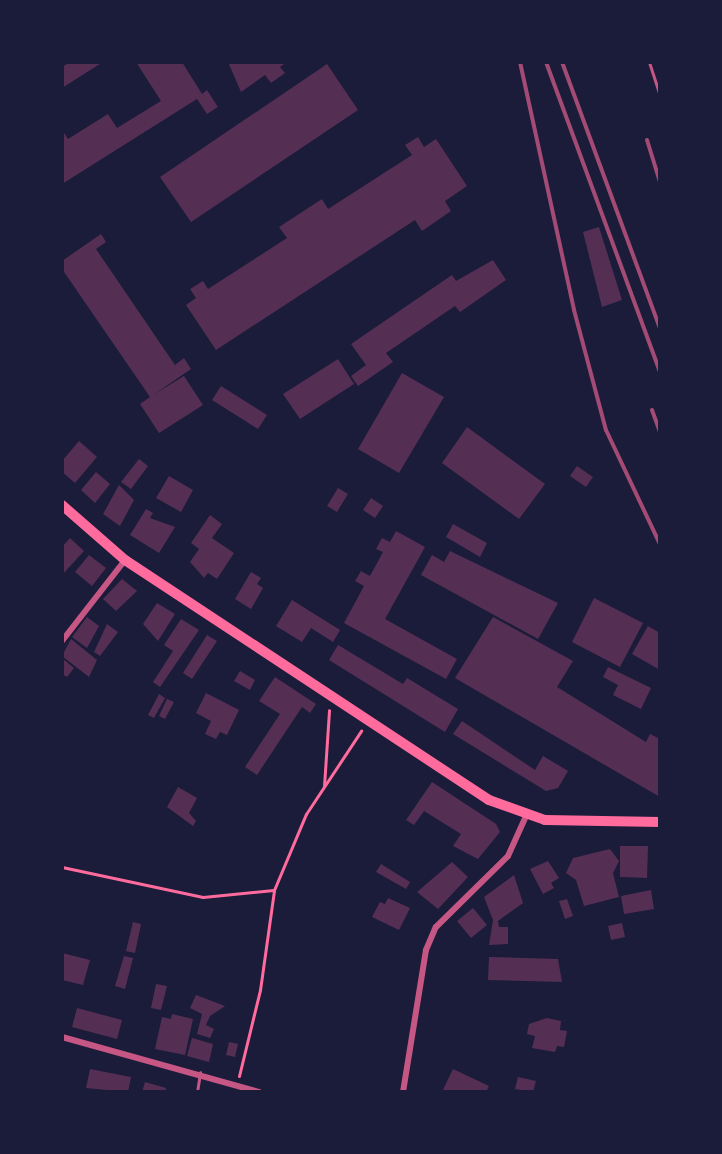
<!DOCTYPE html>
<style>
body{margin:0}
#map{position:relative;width:722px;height:1154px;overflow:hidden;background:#1b1b3a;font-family:Bitter,serif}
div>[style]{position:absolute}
.building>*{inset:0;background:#542f53}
.path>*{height:3px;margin:-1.5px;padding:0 1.5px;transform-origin:1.5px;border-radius:1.5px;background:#ff6b9d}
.service>*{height:3px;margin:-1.5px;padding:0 1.5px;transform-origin:1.5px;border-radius:1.5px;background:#c65784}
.minor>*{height:6px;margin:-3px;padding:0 3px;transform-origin:3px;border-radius:3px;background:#c65784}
.primary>*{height:10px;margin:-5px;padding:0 5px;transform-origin:5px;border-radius:5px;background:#ff6b9d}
.rail>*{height:4px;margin:-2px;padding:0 2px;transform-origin:2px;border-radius:2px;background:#a44b75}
span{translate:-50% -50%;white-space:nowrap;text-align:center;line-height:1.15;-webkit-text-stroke:6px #1b1b3a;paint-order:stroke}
.frame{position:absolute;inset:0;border:64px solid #1b1b3a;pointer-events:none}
</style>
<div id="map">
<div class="building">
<i style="clip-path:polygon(70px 62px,103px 62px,62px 88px,62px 67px)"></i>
<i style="clip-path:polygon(136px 62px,182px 62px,202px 94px,207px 90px,218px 107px,207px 114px,197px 99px,62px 184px,62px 130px,68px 139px,108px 114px,117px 128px,161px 101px)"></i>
<i style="clip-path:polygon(228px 62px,287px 62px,280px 67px,285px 73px,271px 83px,265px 75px,241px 92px)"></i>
<i style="clip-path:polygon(327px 64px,358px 110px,191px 222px,160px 177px)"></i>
<i style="clip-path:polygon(418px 137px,424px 147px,436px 139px,467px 186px,445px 201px,451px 211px,422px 231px,415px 220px,216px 350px,186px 305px,196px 298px,190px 289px,203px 281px,208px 289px,287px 238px,279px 227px,322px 199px,328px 209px,412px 155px,405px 145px)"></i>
<i style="clip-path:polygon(599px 227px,622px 300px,602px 307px,583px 232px)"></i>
<i style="clip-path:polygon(101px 234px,106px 242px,96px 249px,175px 365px,184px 358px,191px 369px,153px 395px,184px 376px,203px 405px,159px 433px,140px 404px,150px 397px,62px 269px,62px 261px)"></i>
<i style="clip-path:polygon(493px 260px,506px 280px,460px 312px,455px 306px,386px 353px,393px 362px,358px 386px,351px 376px,366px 365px,351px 344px,452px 275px,456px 281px)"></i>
<i style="clip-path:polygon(338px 359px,354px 384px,300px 419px,283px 394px)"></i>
<i style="clip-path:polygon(402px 373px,444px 397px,399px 473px,358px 449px)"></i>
<i style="clip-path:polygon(221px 386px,267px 415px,258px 429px,212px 400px)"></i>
<i style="clip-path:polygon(467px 427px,545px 484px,519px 519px,442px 463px)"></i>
<i style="clip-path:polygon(79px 441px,97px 457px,75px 483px,62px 472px,62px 461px)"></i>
<i style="clip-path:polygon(139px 459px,148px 466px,131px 489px,121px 482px)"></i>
<i style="clip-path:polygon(577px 466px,593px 477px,586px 487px,570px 476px)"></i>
<i style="clip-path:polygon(96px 472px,110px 484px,95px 503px,81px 490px)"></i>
<i style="clip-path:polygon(169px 476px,193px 490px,181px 512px,156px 498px)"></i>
<i style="clip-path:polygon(119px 485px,134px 500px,120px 526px,103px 514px)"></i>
<i style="clip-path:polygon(338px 488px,348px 494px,337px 512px,327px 506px)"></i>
<i style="clip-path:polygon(371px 498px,383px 506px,375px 518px,363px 510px)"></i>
<i style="clip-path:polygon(146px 509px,153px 513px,150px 518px,175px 527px,159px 553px,130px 535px)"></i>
<i style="clip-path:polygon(210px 515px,222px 524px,212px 538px,234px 553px,217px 579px,208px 573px,204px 578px,190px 562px,199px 549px,191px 543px)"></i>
<i style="clip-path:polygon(453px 524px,487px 543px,480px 557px,446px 537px)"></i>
<i style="clip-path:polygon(396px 531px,425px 547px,385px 619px,457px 659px,446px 679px,344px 623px,364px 586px,355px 581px,361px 571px,370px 576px,383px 552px,376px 549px,382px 538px,390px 542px)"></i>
<i style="clip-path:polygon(70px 538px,84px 551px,62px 575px,62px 547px)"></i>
<i style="clip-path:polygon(450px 551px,558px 603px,538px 639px,421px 575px,432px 555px,444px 562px)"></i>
<i style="clip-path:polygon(89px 555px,106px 568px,92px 586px,75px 572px)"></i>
<i style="clip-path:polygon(251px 572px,261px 578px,257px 584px,263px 588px,251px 609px,235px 599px)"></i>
<i style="clip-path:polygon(122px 579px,137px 591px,116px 611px,103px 599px)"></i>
<i style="clip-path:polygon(594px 598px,643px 623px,620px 667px,572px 642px)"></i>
<i style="clip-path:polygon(292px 600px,340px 630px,333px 642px,311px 628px,302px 642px,276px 626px)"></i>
<i style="clip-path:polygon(157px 603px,175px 614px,158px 641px,143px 624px)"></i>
<i style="clip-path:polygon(87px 617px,99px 626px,87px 648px,72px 637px)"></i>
<i style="clip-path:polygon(493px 617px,573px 661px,557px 687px,646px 742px,650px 734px,660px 739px,660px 797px,455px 678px)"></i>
<i style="clip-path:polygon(181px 619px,199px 630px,160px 687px,153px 682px,173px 651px,164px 645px)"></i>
<i style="clip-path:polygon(107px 624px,118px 632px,100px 656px,94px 652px)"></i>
<i style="clip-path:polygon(648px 626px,660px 633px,660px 670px,632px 654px)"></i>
<i style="clip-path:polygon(207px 635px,217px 641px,192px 679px,183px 673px)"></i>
<i style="clip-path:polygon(71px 639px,97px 660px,89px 677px,62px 656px)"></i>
<i style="clip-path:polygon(338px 645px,403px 684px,407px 678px,458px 709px,445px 732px,329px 660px)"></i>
<i style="clip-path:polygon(62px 658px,74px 668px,67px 677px,62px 674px)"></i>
<i style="clip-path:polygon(608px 667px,651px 688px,641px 709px,613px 695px,618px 685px,603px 677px)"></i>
<i style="clip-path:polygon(240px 671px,255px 680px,250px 690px,234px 681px)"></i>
<i style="clip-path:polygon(275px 677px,316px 704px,310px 713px,302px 707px,257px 775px,245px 767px,280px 714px,259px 701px)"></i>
<i style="clip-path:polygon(206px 693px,239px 710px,227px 735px,220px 732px,216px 739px,205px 734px,211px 721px,196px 713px)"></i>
<i style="clip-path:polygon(159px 694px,165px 698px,154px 718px,148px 715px)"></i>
<i style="clip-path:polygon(167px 699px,174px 702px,165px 719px,159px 716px)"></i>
<i style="clip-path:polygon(462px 721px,535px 770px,543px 756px,568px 771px,558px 788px,546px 791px,453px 734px)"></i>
<i style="clip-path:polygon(432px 782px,496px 824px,500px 832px,478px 859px,453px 846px,461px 834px,424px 811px,414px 825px,406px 820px)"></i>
<i style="clip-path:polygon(178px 787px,197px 798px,189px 813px,196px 821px,193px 826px,167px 807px)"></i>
<i style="clip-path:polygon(620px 846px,648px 846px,647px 878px,620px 877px)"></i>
<i style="clip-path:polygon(610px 849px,619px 861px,613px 873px,619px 897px,584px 906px,576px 880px,566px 873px,573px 858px)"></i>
<i style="clip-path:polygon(548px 861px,559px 878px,551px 883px,554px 888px,543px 894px,530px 869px)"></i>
<i style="clip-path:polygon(452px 862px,468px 877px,438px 909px,417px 892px)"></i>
<i style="clip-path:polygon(381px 864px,410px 882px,406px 889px,376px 872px)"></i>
<i style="clip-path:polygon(514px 875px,523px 903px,498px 921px,499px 927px,508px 927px,508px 944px,489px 945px,493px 920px,484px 897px)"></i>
<i style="clip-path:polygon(651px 890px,654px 909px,624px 914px,621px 896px)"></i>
<i style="clip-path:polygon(388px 898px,410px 908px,399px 930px,372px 917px,380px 902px,385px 904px)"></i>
<i style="clip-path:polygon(567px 899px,573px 916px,565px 919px,559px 901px)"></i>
<i style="clip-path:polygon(473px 908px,487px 925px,471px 938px,457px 921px)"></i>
<i style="clip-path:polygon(133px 922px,141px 924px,135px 953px,126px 951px)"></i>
<i style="clip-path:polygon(622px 923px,625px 937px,611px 940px,608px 926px)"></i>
<i style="clip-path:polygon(62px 953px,90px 960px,83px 985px,62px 980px)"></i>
<i style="clip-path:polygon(124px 956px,133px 958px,125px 989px,115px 986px)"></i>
<i style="clip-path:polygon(489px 957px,558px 959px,562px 982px,488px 980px)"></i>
<i style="clip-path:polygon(156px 984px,167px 986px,161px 1010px,151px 1008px)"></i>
<i style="clip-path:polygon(196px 995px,225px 1006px,210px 1016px,206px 1025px,214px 1029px,210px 1038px,197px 1034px,202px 1014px,190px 1008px)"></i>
<i style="clip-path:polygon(77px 1008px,122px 1020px,117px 1039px,72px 1027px)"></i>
<i style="clip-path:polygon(172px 1014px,193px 1019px,185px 1055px,155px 1049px,162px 1017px,171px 1019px)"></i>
<i style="clip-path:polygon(547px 1018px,561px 1021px,560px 1030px,567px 1031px,564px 1047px,557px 1046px,555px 1052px,532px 1048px,535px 1036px,527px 1034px,529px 1024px)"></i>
<i style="clip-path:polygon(192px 1038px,213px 1044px,209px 1062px,187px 1056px)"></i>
<i style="clip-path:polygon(229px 1042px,238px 1044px,235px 1057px,226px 1055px)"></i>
<i style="clip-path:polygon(90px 1069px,131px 1077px,128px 1092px,86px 1088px)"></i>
<i style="clip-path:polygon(453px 1069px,489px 1086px,486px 1092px,442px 1092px)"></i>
<i style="clip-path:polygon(518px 1077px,536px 1081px,533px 1092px,515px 1089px)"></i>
<i style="clip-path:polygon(145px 1082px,166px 1088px,165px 1092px,142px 1092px)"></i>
</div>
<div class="path">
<i style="left:324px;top:786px;width:76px;rotate:-86.2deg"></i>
<i style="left:62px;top:867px;width:144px;rotate:12deg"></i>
<i style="left:203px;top:897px;width:71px;rotate:-5.6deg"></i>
<i style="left:239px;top:1076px;width:89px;rotate:-76.3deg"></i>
<i style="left:260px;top:990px;width:101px;rotate:-82deg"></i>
<i style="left:274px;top:890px;width:82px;rotate:-67.2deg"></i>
<i style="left:306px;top:814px;width:100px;rotate:-56.5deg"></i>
</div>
<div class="service">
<i style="left:649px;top:62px;width:35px;rotate:72deg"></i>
<i style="left:197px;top:1092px;width:20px;rotate:-81deg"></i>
</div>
<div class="minor">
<i style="left:62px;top:641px;width:103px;rotate:-52.1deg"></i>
<i style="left:62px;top:1037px;width:205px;rotate:15.6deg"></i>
<i style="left:403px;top:1092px;width:144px;rotate:-80.8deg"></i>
<i style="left:426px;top:950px;width:25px;rotate:-67deg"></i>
<i style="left:436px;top:927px;width:101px;rotate:-44.6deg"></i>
<i style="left:508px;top:856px;width:46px;rotate:-65.7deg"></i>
</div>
<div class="primary">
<i style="left:62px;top:505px;width:84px;rotate:41.1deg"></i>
<i style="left:125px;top:560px;width:436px;rotate:33.4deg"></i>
<i style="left:489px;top:800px;width:59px;rotate:19.7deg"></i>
<i style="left:545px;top:820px;width:115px;rotate:1deg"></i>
</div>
<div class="rail">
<i style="left:520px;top:62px;width:254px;rotate:77.7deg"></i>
<i style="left:574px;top:310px;width:124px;rotate:75.1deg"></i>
<i style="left:606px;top:430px;width:126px;rotate:64.7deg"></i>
<i style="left:546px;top:62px;width:330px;rotate:69.8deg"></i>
<i style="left:562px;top:62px;width:283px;rotate:69.8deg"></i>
<i style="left:647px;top:140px;width:44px;rotate:72.8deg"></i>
<i style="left:652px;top:410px;width:23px;rotate:70deg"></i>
</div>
<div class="frame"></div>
</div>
